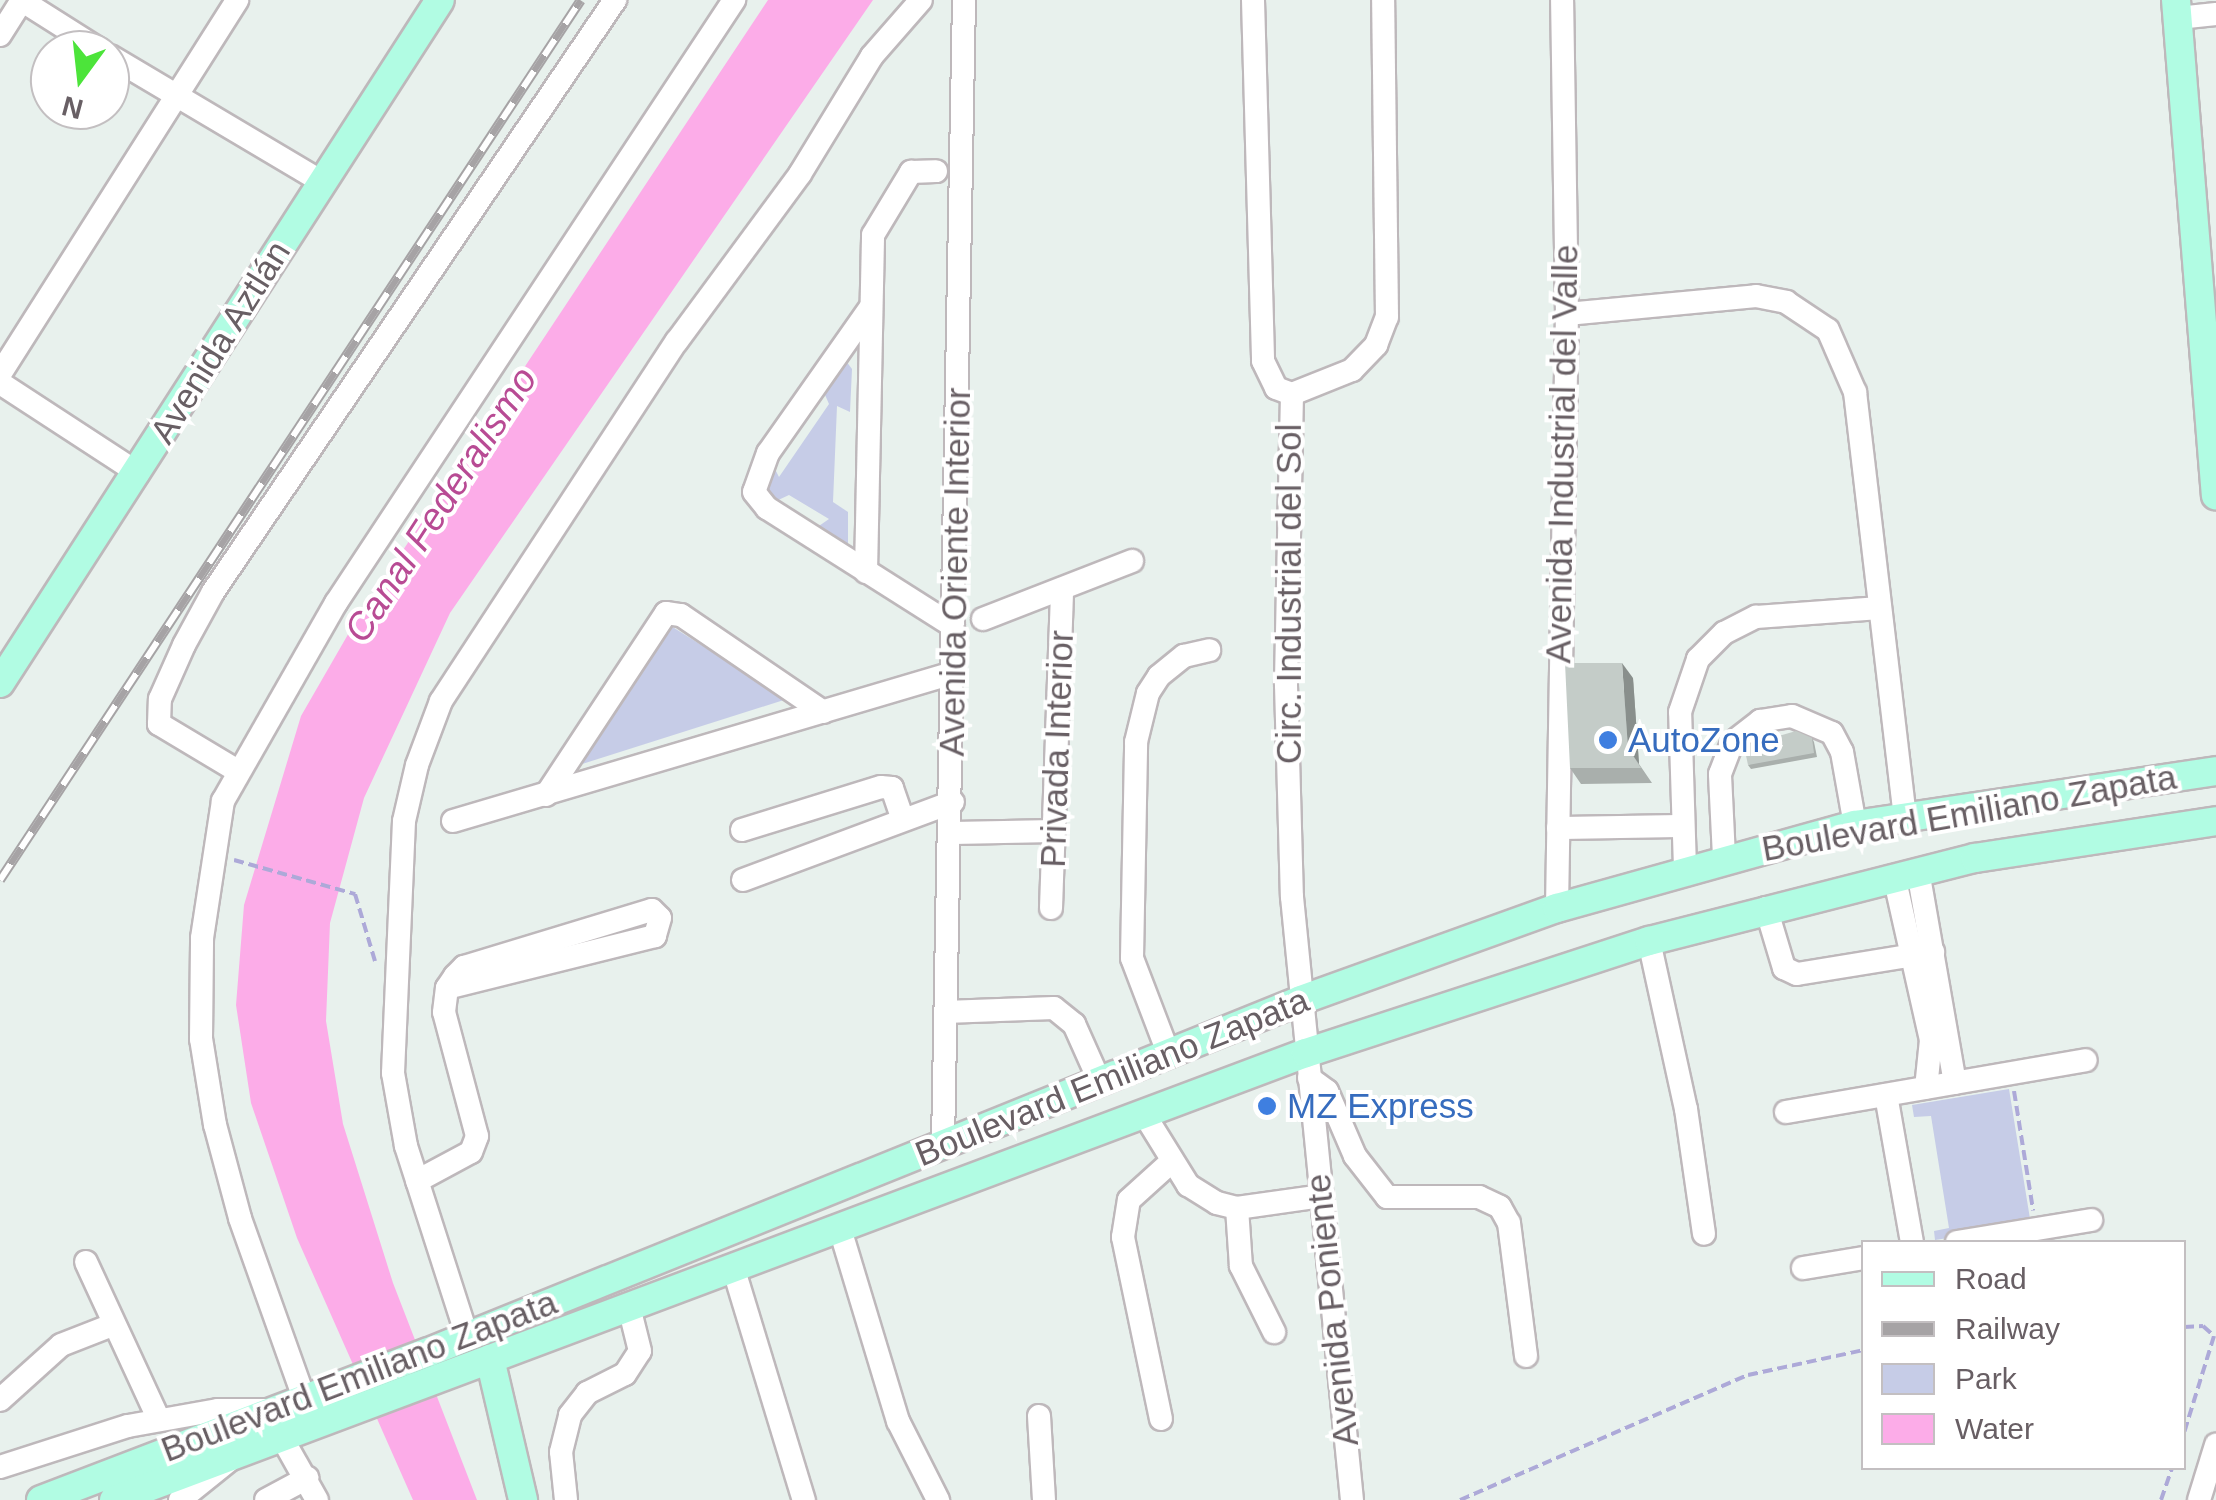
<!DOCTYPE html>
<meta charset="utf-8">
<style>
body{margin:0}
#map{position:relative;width:2216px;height:1500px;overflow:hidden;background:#e8f1ed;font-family:Helvetica,sans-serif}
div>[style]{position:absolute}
.green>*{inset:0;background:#c6cce7}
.water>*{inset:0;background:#fcace8}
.path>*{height:4px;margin-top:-2px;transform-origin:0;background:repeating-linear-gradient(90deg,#ada9d8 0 10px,transparent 0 15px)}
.roads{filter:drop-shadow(2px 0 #beb8bb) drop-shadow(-2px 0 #beb8bb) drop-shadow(0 2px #beb8bb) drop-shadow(0 -2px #beb8bb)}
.minor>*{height:22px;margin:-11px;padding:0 11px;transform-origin:11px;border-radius:11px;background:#fff}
.major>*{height:28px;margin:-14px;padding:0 14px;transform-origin:14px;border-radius:14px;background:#b1fce3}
.rail>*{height:10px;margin-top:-5px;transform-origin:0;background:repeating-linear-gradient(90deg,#fff 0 19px,#a6a3a5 0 38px);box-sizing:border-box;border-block:2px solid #a6a3a5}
.wall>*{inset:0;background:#a9afac}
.shaded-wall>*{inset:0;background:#898f8c}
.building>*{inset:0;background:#c4ccc8}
.dots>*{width:28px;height:28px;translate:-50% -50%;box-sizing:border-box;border:5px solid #fff;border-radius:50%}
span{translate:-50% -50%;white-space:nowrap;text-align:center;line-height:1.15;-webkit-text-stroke:8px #fff;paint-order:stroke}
.street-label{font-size:35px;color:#685f64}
.shop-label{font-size:35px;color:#366cbe}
.left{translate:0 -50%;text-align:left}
.water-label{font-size:38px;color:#b84b94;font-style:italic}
.legend{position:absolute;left:1861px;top:1240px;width:325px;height:230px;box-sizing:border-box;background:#fff;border:2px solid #c3bfc1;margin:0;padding:12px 18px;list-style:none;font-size:30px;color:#685f64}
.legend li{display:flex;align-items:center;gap:20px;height:50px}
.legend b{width:50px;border:2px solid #c3bfc1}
.north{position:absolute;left:30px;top:30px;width:100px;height:100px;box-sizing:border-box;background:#fff;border:2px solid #c3bfc1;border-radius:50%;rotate:195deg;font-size:28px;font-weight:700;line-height:40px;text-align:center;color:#685f64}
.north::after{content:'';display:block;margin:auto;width:35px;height:45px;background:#4ce43a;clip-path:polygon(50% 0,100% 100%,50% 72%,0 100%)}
</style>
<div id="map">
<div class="green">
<i style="clip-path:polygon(846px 361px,852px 369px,850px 412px,837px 406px,833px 502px,848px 512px,848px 549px,816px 528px,829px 519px,789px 495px,774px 502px,755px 490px,772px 463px,779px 477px,829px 404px,822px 388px)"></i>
<i style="clip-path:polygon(671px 626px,787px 699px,579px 765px)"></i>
<i style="clip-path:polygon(2009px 1089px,2031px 1225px,1935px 1240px,1934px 1231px,1949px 1228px,1931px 1116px,1914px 1117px,1912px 1105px)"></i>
</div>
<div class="water">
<i style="clip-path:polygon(768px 0,873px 0,450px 613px,364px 798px,330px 923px,326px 1021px,343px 1124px,393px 1283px,477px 1500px,413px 1500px,297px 1238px,251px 1103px,236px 1005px,244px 905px,301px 716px,354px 624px)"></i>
</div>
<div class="path">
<i style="left:234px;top:860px;width:126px;rotate:15.7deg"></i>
<i style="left:355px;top:894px;width:70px;rotate:73.4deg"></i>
<i style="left:2014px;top:1091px;width:121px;rotate:80.9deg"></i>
<i style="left:2184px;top:1327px;width:19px;rotate:-3deg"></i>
<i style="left:2203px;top:1326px;width:15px;rotate:42deg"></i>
<i style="left:2214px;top:1336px;width:102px;rotate:107.2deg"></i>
<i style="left:1460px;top:1500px;width:314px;rotate:-23.5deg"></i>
<i style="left:1748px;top:1375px;width:119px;rotate:-12.2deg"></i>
<i style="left:2161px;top:1500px;width:34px;rotate:-71deg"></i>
</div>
<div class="roads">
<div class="minor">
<i style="left:21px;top:0;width:93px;rotate:32.3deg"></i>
<i style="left:1253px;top:0;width:361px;rotate:88.4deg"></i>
<i style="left:1263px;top:361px;width:30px;rotate:64deg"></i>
<i style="left:1276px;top:388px;width:17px;rotate:21deg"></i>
<i style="left:2178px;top:18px;width:38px;rotate:-6deg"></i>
<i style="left:0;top:35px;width:41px;rotate:-57.8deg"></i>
<i style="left:110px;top:56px;width:247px;rotate:30.7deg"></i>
<i style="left:870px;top:308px;width:177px;rotate:125.1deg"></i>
<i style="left:768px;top:453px;width:41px;rotate:109.7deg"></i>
<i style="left:754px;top:492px;width:21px;rotate:51deg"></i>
<i style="left:767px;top:508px;width:220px;rotate:32.4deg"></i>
<i style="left:1567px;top:314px;width:190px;rotate:-5.4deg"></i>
<i style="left:1756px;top:296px;width:31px;rotate:11deg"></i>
<i style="left:1786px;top:302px;width:50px;rotate:33.7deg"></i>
<i style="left:1828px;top:330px;width:68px;rotate:66.5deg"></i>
<i style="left:1855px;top:392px;width:427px;rotate:83.3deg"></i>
<i style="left:0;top:374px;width:443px;rotate:-57.6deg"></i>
<i style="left:0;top:383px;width:165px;rotate:33.1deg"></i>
<i style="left:1292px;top:394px;width:291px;rotate:91.2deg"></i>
<i style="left:1286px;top:685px;width:212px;rotate:88.4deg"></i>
<i style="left:1292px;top:897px;width:606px;rotate:84.32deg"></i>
<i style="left:1292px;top:394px;width:65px;rotate:-21.8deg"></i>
<i style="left:1352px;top:370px;width:35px;rotate:-46deg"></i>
<i style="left:1376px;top:345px;width:30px;rotate:-69deg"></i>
<i style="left:1387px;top:317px;width:317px;rotate:-90.7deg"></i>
<i style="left:866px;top:572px;width:337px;rotate:-88.8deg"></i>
<i style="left:873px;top:235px;width:74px;rotate:-58.9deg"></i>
<i style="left:911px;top:172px;width:25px;rotate:-2deg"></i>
<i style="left:983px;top:619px;width:160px;rotate:-21.3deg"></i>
<i style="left:236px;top:770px;width:90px;rotate:-149.1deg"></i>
<i style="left:159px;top:724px;width:25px;rotate:-88deg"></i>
<i style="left:160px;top:699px;width:59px;rotate:-66deg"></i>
<i style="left:184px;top:645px;width:60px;rotate:-61.3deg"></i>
<i style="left:213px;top:592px;width:716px;rotate:-55.82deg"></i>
<i style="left:546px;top:795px;width:218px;rotate:-56.6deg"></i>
<i style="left:666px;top:613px;width:15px;rotate:8deg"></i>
<i style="left:681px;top:615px;width:172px;rotate:34.3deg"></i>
<i style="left:453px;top:821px;width:521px;rotate:-16.49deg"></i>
<i style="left:1558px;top:828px;width:125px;rotate:-0.9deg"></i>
<i style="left:742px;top:830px;width:145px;rotate:-17.2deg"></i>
<i style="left:881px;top:787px;width:11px;rotate:5deg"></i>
<i style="left:892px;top:788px;width:31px;rotate:71deg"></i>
<i style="left:953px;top:833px;width:101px;rotate:-1.1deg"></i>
<i style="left:1724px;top:857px;width:83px;rotate:-92.8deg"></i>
<i style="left:1720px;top:774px;width:33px;rotate:-69deg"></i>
<i style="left:1732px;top:743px;width:36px;rotate:-38deg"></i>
<i style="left:1760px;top:721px;width:32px;rotate:-9deg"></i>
<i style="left:1792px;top:716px;width:43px;rotate:23deg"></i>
<i style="left:1832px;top:733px;width:21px;rotate:62deg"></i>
<i style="left:1842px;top:752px;width:74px;rotate:79.9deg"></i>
<i style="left:1685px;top:868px;width:156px;rotate:-91.8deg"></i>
<i style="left:1680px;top:712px;width:56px;rotate:-71.2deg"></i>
<i style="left:1698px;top:659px;width:37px;rotate:-45deg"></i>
<i style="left:1724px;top:633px;width:36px;rotate:-27deg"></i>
<i style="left:1756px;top:617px;width:124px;rotate:-4.2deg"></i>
<i style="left:1918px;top:871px;width:215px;rotate:80.1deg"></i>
<i style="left:1894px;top:876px;width:168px;rotate:77.3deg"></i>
<i style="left:1931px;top:1040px;width:48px;rotate:95.9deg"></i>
<i style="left:743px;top:880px;width:224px;rotate:-20.4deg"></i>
<i style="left:1051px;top:908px;width:318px;rotate:-88deg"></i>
<i style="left:1557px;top:908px;width:594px;rotate:-89.04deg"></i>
<i style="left:1567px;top:314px;width:314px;rotate:-90.9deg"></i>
<i style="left:1766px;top:908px;width:63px;rotate:73.3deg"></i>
<i style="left:1784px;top:968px;width:14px;rotate:25deg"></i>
<i style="left:1797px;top:974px;width:138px;rotate:-9.2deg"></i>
<i style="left:1649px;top:941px;width:172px;rotate:77.6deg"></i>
<i style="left:1686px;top:1109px;width:126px;rotate:81.8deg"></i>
<i style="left:945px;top:1012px;width:109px;rotate:-2.1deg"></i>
<i style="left:1054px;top:1008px;width:26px;rotate:39deg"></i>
<i style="left:1074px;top:1024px;width:64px;rotate:65.9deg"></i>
<i style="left:1169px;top:1055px;width:104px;rotate:-110.9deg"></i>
<i style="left:1132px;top:958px;width:216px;rotate:-88.9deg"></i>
<i style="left:1136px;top:742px;width:50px;rotate:-76.2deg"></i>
<i style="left:1148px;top:693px;width:20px;rotate:-57deg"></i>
<i style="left:1159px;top:676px;width:32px;rotate:-39deg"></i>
<i style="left:1184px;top:656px;width:26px;rotate:-13deg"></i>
<i style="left:1309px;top:1078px;width:22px;rotate:36deg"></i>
<i style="left:1327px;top:1091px;width:71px;rotate:66.7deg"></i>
<i style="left:1355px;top:1156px;width:52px;rotate:52deg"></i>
<i style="left:1387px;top:1197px;width:92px"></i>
<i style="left:1479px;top:1197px;width:23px;rotate:25deg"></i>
<i style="left:1500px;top:1207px;width:18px;rotate:61deg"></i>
<i style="left:1509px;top:1223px;width:134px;rotate:82.7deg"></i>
<i style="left:1886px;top:1095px;width:149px;rotate:80deg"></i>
<i style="left:1786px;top:1112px;width:304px;rotate:-9.8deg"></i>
<i style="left:1144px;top:1114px;width:84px;rotate:58.2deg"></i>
<i style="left:1188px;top:1185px;width:34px;rotate:32deg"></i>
<i style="left:1217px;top:1203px;width:21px;rotate:14deg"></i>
<i style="left:1237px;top:1208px;width:85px;rotate:-8.1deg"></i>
<i style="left:943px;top:1144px;width:1144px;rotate:-88.95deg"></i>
<i style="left:417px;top:1181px;width:61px;rotate:-28.2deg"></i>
<i style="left:471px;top:1152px;width:17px;rotate:-69deg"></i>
<i style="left:477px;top:1136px;width:128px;rotate:-104.9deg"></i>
<i style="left:444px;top:1012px;width:24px;rotate:-83deg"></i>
<i style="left:447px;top:988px;width:14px;rotate:-56deg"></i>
<i style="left:455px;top:976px;width:13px;rotate:-45deg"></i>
<i style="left:464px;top:967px;width:196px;rotate:-16.9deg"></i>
<i style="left:652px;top:910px;width:11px;rotate:45deg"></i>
<i style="left:660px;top:918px;width:19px;rotate:106deg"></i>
<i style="left:655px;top:936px;width:214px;rotate:166deg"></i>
<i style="left:1237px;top:1208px;width:58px;rotate:86.1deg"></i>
<i style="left:1241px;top:1266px;width:74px;rotate:63.4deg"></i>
<i style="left:840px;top:1229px;width:201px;rotate:73.2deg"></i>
<i style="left:898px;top:1421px;width:89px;rotate:63.1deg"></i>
<i style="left:1957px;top:1242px;width:136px;rotate:-9.3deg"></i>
<i style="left:86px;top:1262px;width:174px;rotate:65.2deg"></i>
<i style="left:733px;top:1267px;width:244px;rotate:73.1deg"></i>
<i style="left:1803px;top:1268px;width:62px;rotate:-9.3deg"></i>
<i style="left:467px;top:1336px;width:200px;rotate:-107.8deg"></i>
<i style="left:406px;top:1146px;width:74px;rotate:-100.1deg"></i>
<i style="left:393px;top:1073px;width:252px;rotate:-87.5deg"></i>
<i style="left:404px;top:821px;width:57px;rotate:-76.9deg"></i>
<i style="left:417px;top:765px;width:68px;rotate:-69.4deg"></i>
<i style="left:441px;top:701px;width:430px;rotate:-56.8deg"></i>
<i style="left:677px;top:341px;width:207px;rotate:-53.6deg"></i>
<i style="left:800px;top:174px;width:138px;rotate:-58.6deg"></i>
<i style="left:872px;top:56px;width:74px;rotate:-48.8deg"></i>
<i style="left:304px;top:1398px;width:191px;rotate:-109.6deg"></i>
<i style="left:240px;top:1218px;width:96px;rotate:-105deg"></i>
<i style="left:215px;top:1125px;width:87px;rotate:-99.2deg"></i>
<i style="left:201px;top:1039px;width:101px;rotate:-89.4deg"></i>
<i style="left:202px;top:938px;width:139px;rotate:-81.3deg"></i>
<i style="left:223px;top:801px;width:228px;rotate:-60.3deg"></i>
<i style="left:336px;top:603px;width:723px;rotate:-56.57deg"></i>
<i style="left:0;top:1400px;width:82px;rotate:-42deg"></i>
<i style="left:61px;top:1345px;width:55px;rotate:-21.4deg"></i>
<i style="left:1039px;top:1416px;width:84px;rotate:86.6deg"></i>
<i style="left:1161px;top:1419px;width:186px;rotate:-101.8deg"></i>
<i style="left:1123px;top:1237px;width:37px;rotate:-81deg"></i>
<i style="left:1129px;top:1200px;width:57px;rotate:-42.1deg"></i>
<i style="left:282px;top:1438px;width:71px;rotate:60.6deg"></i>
<i style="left:0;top:1467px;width:134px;rotate:-17.8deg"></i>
<i style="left:128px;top:1426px;width:91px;rotate:-10.1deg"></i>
<i style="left:218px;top:1410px;width:48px"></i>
<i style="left:180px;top:1500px;width:65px;rotate:-38.8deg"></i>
<i style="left:266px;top:1500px;width:47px;rotate:-28.2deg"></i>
<i style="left:566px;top:1500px;width:48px;rotate:-95.9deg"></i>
<i style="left:561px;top:1452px;width:38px;rotate:-76deg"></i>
<i style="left:570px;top:1415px;width:28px;rotate:-52deg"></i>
<i style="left:587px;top:1393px;width:42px;rotate:-26.6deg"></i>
<i style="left:625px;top:1374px;width:27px;rotate:-57deg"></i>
<i style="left:640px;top:1351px;width:45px;rotate:-104deg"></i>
<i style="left:2199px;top:1500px;width:58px;rotate:-72.8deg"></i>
</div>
<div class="major">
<i style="left:2176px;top:0;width:497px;rotate:85.4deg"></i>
<i style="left:0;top:683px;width:812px;rotate:-57.21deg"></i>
<i style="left:490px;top:1359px;width:145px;rotate:76.8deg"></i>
<i style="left:41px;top:1500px;width:415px;rotate:-20.9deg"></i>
<i style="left:429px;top:1352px;width:940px;rotate:-21.98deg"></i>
<i style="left:1301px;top:1000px;width:272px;rotate:-19.8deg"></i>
<i style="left:1557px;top:908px;width:309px;rotate:-15.6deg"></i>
<i style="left:1855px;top:825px;width:365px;rotate:-8.5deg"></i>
<i style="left:114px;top:1500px;width:1273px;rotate:-20.56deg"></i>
<i style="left:1306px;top:1053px;width:361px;rotate:-18.1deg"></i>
<i style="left:1649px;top:941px;width:336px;rotate:-14.3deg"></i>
<i style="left:1975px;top:858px;width:244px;rotate:-8.7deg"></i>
</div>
</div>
<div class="rail">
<i style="left:0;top:880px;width:1054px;rotate:-56.57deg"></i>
</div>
<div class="wall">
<i style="clip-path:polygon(1633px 678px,1639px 764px,1652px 783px,1581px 784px,1570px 768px)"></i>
<i style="clip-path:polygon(1812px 738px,1814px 742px,1817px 757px,1751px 769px,1748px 765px)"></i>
</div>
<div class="shaded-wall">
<i style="clip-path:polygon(1622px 663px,1633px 678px,1639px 764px,1628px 748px)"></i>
</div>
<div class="building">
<i style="clip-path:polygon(1565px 663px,1622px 663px,1628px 748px,1641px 768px,1570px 768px)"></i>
<i style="clip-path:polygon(1796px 731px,1812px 738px,1814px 753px,1748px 765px,1744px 746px)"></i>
</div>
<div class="dots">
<i style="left:1608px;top:740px;background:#3f7fe0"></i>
<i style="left:1267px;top:1106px;background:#3f7fe0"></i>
</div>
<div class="street-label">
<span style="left:220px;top:342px;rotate:-58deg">Avenida Aztlán</span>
<span style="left:1562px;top:454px;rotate:-89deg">Avenida Industrial del Valle</span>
<span style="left:955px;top:572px;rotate:-89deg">Avenida Oriente Interior</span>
<span style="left:1289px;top:594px;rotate:-90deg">Circ. Industrial del Sol</span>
<span style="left:1057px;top:749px;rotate:-88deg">Privada Interior</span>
<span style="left:1969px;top:813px;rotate:-10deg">Boulevard Emiliano Zapata</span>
<span style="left:1112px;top:1077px;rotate:-22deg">Boulevard Emiliano Zapata</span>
<span style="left:1332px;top:1310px;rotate:-96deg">Avenida Poniente</span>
<span style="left:359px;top:1376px;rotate:-21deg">Boulevard Emiliano Zapata</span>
</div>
<div class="shop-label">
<span class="left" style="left:1628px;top:740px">AutoZone</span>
<span class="left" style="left:1287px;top:1106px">MZ Express</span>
</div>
<div class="water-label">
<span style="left:441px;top:505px;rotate:-57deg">Canal Federalismo</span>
</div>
<ul class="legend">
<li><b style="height:12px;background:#b1fce3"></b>Road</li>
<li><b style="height:12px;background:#a6a3a5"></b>Railway</li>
<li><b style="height:28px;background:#c6cce7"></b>Park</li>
<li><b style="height:28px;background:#fcace8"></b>Water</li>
</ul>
<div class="north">N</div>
</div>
